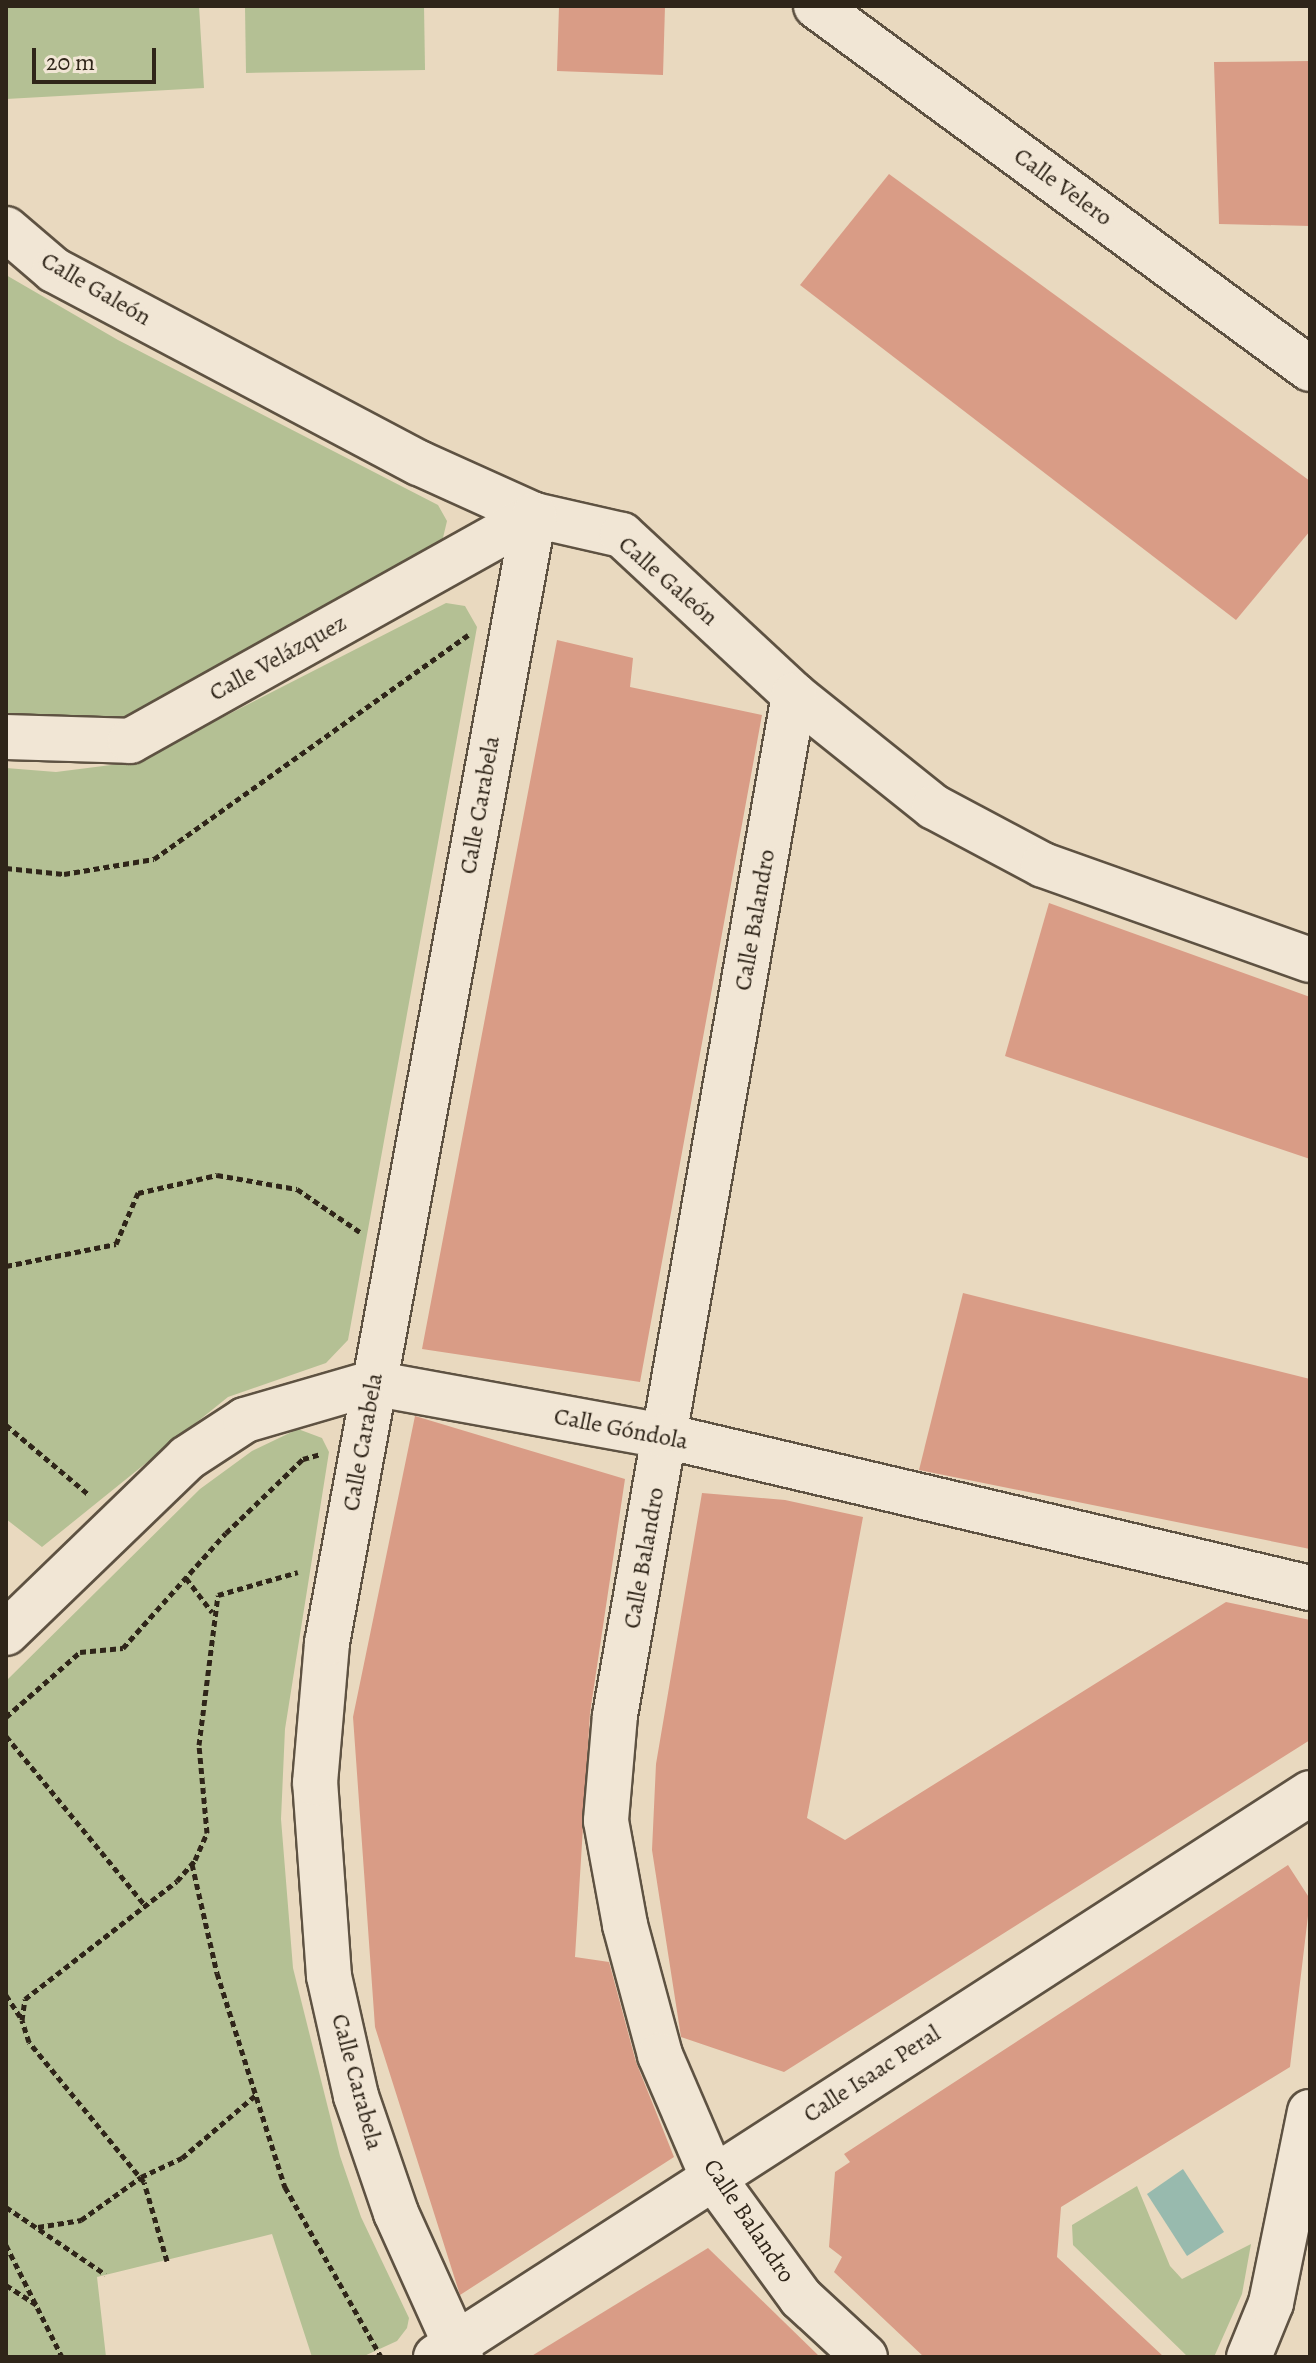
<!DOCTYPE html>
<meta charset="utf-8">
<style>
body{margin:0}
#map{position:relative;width:1316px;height:2363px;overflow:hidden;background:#e9d9bf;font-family:Alegreya,serif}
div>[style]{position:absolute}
.green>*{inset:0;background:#b4c094}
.water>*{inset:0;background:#98baae}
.building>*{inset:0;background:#d99c86}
.path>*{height:5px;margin-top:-2.5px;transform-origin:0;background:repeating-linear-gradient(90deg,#2f2519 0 6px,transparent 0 10px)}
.roads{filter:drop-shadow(2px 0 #5e5242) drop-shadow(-2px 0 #5e5242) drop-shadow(0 2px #5e5242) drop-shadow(0 -2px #5e5242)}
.street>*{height:44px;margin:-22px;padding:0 22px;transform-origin:22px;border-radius:22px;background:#f1e6d5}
span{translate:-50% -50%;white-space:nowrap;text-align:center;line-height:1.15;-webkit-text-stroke:7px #f1e6d5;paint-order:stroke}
.street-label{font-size:24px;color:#2f2519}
.frame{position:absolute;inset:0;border:8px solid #2f2519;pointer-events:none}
.scale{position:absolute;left:32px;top:48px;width:124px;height:36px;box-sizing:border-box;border:4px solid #2f2519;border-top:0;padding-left:10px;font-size:24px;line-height:28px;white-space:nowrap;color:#2f2519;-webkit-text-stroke:6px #f1e6d5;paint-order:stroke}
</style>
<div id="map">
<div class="green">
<i style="clip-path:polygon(6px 6px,199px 6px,204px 88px,6px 99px)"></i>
<i style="clip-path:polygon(245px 6px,424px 6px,425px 70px,246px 73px)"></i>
<i style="clip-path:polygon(6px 275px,118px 340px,438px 505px,447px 521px,442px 542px,132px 715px,98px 725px,6px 724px)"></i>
<i style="clip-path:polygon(446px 603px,465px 606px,477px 627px,348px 1340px,326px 1363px,228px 1397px,42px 1547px,6px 1519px,6px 768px,56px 772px,119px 764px,157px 751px)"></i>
<i style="clip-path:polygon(298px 1429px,322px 1438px,329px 1452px,285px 1729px,281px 1819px,293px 1968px,340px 2156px,361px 2217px,409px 2318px,407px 2328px,397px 2341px,362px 2357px,312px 2357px,272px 2234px,97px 2277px,106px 2357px,6px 2357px,6px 1681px,200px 1489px,252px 1451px)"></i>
<i style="clip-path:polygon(1137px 2186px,1170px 2266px,1182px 2279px,1251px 2244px,1242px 2294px,1214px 2357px,1188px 2357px,1073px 2245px,1072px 2225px)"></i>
</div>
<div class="water">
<i style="clip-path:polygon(1183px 2169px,1224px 2232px,1187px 2256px,1147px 2194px)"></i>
</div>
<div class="building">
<i style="clip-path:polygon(559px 6px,665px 6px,663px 75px,557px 71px)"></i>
<i style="clip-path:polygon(1310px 61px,1310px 226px,1219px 224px,1214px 62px)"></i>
<i style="clip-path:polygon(889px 174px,1310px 481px,1310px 531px,1236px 620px,800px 285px)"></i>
<i style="clip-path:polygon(557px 640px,633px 658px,630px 687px,762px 715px,640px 1382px,422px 1349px)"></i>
<i style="clip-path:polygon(1049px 903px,1310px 997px,1310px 1159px,1005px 1056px)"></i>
<i style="clip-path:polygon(963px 1293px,1310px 1379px,1310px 1549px,919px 1470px)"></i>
<i style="clip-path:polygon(415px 1416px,625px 1479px,590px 1713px,575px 1957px,609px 1962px,636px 2062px,674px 2157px,460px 2295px,375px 2027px,353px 1717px)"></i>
<i style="clip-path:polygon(702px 1493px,785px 1500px,863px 1517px,807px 1818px,845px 1840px,1226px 1602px,1310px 1620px,1310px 1740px,784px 2072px,681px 2037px,652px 1850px,656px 1764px)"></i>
<i style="clip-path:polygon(1288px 1865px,1310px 1899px,1290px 2067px,1061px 2207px,1057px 2257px,1164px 2357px,924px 2357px,834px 2272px,842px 2257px,829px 2247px,835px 2172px,850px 2162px,844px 2154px)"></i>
<i style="clip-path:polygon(708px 2248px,820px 2357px,530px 2357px)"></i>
</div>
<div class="path">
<i style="left:6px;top:868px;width:58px;rotate:5.9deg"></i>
<i style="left:64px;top:874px;width:91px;rotate:-9.5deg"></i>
<i style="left:154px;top:859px;width:386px;rotate:-35.5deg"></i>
<i style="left:6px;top:1266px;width:112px;rotate:-11.3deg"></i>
<i style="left:116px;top:1244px;width:56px;rotate:-66.7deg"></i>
<i style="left:138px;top:1193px;width:81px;rotate:-12.8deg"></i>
<i style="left:217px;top:1175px;width:81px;rotate:9.9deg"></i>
<i style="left:297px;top:1189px;width:76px;rotate:34.3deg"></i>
<i style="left:6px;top:1425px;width:107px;rotate:40.1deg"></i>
<i style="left:186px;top:1578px;width:43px;rotate:52.6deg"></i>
<i style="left:6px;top:1717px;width:98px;rotate:-41.3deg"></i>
<i style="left:80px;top:1652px;width:43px;rotate:-5.3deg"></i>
<i style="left:123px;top:1648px;width:154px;rotate:-48.2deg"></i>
<i style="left:226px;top:1533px;width:107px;rotate:-43.9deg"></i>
<i style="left:303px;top:1459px;width:18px;rotate:-16deg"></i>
<i style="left:6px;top:1736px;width:219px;rotate:50.6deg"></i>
<i style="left:192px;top:1864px;width:112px;rotate:77.1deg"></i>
<i style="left:217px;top:1973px;width:225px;rotate:72.4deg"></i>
<i style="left:285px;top:2187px;width:195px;rotate:60.5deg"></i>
<i style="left:6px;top:1995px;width:30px;rotate:57deg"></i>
<i style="left:6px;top:2207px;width:120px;rotate:34.1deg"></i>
<i style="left:38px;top:2227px;width:44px;rotate:-9.2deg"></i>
<i style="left:81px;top:2220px;width:74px;rotate:-35.6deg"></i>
<i style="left:141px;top:2177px;width:45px;rotate:-24.9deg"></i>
<i style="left:182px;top:2158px;width:99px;rotate:-40.5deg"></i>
<i style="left:6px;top:2245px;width:125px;rotate:63.4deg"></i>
<i style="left:167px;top:2261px;width:82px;rotate:-106.2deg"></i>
<i style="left:144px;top:2182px;width:181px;rotate:-129.4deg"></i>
<i style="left:29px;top:2042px;width:23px;rotate:-108deg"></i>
<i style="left:22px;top:2020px;width:21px;rotate:-82deg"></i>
<i style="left:25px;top:1999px;width:192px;rotate:-37.8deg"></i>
<i style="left:177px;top:1881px;width:28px;rotate:-49deg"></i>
<i style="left:195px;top:1860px;width:30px;rotate:-66deg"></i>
<i style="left:207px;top:1833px;width:88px;rotate:-95.2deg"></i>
<i style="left:199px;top:1745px;width:151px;rotate:-82.8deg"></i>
<i style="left:218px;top:1595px;width:83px;rotate:-16deg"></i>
<i style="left:6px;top:2285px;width:38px;rotate:33deg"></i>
</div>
<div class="roads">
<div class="street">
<i style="left:816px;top:6px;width:613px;rotate:36.31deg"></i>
<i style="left:6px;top:229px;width:63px;rotate:40.5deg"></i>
<i style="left:54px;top:270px;width:413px;rotate:27.9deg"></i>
<i style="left:419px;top:463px;width:126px;rotate:24.3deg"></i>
<i style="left:534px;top:515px;width:90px;rotate:12.8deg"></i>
<i style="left:622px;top:535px;width:235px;rotate:42.9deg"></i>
<i style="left:794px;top:695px;width:179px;rotate:38.7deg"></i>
<i style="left:934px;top:807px;width:123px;rotate:28deg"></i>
<i style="left:1043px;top:865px;width:283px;rotate:19.6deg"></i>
<i style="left:794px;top:695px;width:1036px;rotate:99.95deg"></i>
<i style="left:615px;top:1715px;width:106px;rotate:94.9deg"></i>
<i style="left:606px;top:1821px;width:106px;rotate:79.6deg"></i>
<i style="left:625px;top:1925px;width:135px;rotate:74.9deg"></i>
<i style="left:660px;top:2055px;width:132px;rotate:66.7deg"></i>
<i style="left:712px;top:2176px;width:151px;rotate:53.9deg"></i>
<i style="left:801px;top:2298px;width:87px;rotate:42.7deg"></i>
<i style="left:6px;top:737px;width:124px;rotate:1.8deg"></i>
<i style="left:130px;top:741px;width:463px;rotate:-29.2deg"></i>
<i style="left:6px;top:1633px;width:252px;rotate:-44deg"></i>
<i style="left:187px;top:1458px;width:69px;rotate:-33.2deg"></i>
<i style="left:245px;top:1420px;width:132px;rotate:-16.2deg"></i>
<i style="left:372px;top:1383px;width:298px;rotate:10.3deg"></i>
<i style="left:665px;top:1436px;width:663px;rotate:13.26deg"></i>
<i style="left:436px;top:2357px;width:1040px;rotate:-32.83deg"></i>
<i style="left:461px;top:2357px;width:158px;rotate:-114.3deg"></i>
<i style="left:396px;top:2213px;width:124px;rotate:-108.9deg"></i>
<i style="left:356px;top:2096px;width:123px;rotate:-102.7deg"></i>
<i style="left:329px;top:1976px;width:194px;rotate:-94.1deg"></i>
<i style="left:315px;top:1783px;width:141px;rotate:-85.1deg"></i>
<i style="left:327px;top:1643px;width:1147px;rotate:-79.6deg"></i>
<i style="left:1249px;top:2357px;width:58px;rotate:-67.8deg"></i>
<i style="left:1271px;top:2303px;width:195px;rotate:-78.5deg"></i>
</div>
</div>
<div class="street-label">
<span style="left:1063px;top:187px;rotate:36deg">Calle Velero</span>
<span style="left:96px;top:289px;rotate:30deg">Calle Galeón</span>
<span style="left:668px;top:581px;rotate:41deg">Calle Galeón</span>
<span style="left:278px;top:658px;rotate:-29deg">Calle Velázquez</span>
<span style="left:480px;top:805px;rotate:-80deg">Calle Carabela</span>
<span style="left:755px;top:920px;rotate:-80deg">Calle Balandro</span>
<span style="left:621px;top:1429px;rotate:11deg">Calle Góndola</span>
<span style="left:363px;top:1442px;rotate:-80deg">Calle Carabela</span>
<span style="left:644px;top:1558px;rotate:-80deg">Calle Balandro</span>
<span style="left:872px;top:2074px;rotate:-33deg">Calle Isaac Peral</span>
<span style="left:357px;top:2082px;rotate:75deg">Calle Carabela</span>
<span style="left:749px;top:2221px;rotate:56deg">Calle Balandro</span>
</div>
<div class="frame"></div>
<div class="scale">20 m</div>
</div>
